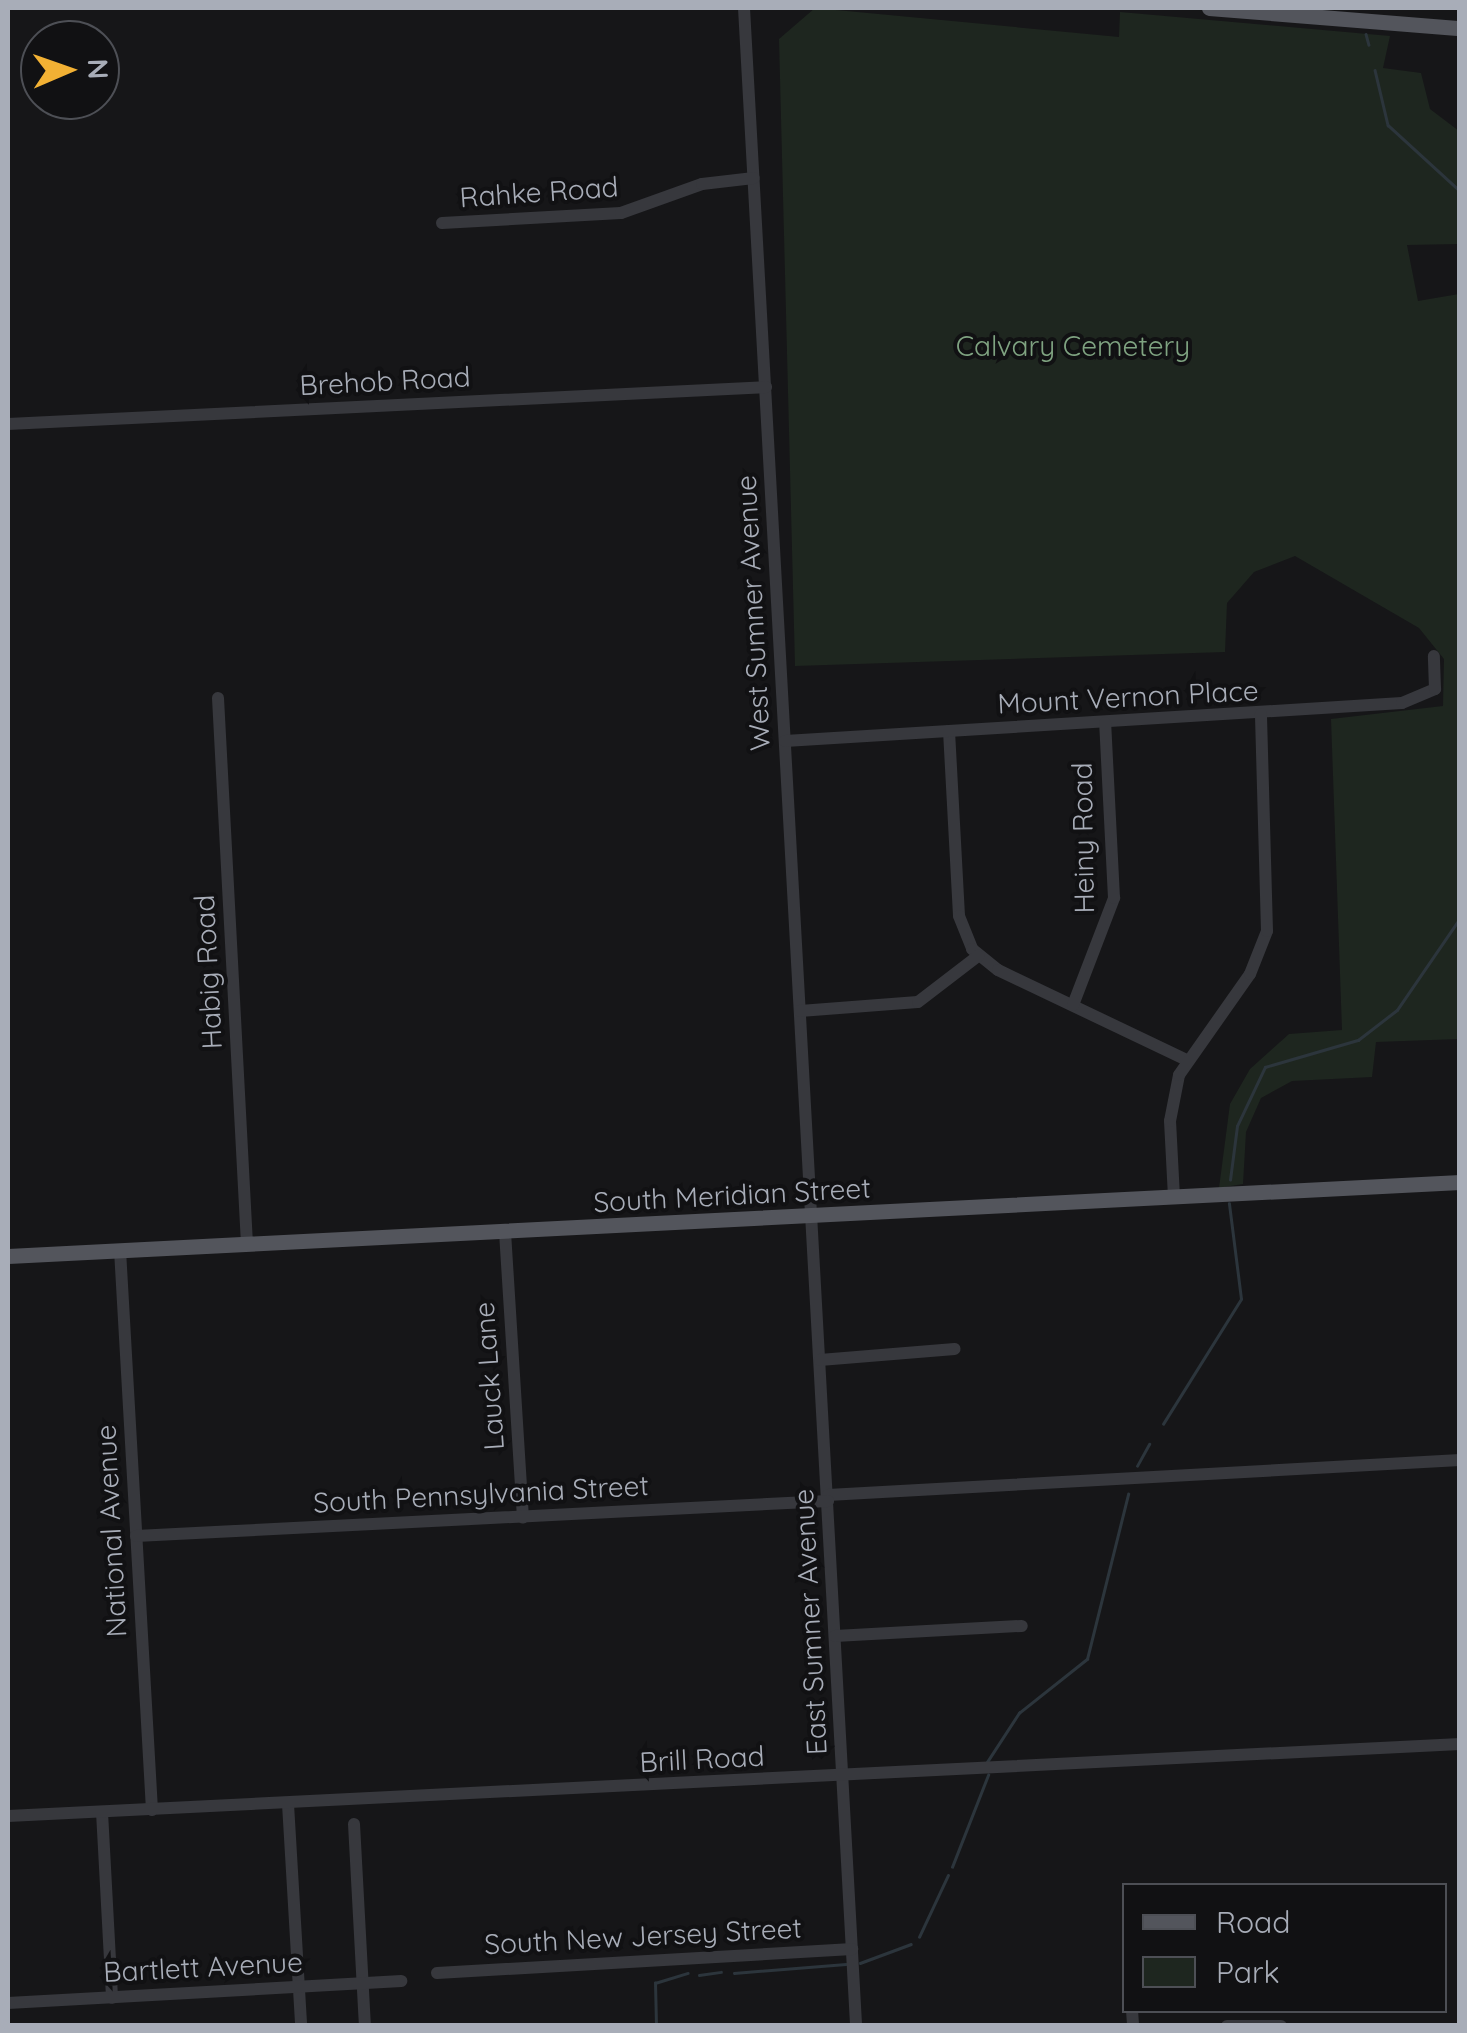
<!DOCTYPE html>
<style>
body{margin:0}
#map{position:relative;width:1467px;height:2033px;overflow:hidden;background:#161618;font-family:Quicksand,sans-serif}
div>[style]{position:absolute}
.green>*{inset:0;background:#1e261f}
.stream>*{height:2.5px;margin:-1.25px;padding:0 1.25px;transform-origin:1.25px;border-radius:1.25px;background:#2c353c}
.minor>*{height:12px;margin:-6px;padding:0 6px;transform-origin:6px;border-radius:6px;background:#37383d}
.major>*{height:15px;margin:-7.5px;padding:0 7.5px;transform-origin:7.5px;border-radius:7.5px;background:#53555c}
span{translate:-50% -50%;white-space:nowrap;text-align:center;line-height:1.15;-webkit-text-stroke:8px #111113;paint-order:stroke}
.street-label{font-size:28px;color:#a8adb8}
.park-label{font-size:28px;color:#7fa381}
.frame{position:absolute;inset:0;border:10px solid #a8adb8;pointer-events:none}
.legend{position:absolute;left:1122px;top:1883px;width:325px;height:130px;box-sizing:border-box;background:#111113;border:2px solid #4d4f55;margin:0;padding:12px 18px;list-style:none;font-size:30px;color:#a8adb8}
.legend li{display:flex;align-items:center;gap:20px;height:50px}
.legend b{width:50px;border:2px solid #4d4f55}
.north{position:absolute;left:20px;top:20px;width:100px;height:100px;box-sizing:border-box;background:#111113;border:2px solid #4d4f55;border-radius:50%;rotate:88deg;font-size:28px;font-weight:700;line-height:40px;text-align:center;color:#a8adb8}
.north::after{content:'';display:block;margin:auto;width:35px;height:45px;background:#f2b134;clip-path:polygon(50% 0,100% 100%,50% 72%,0 100%)}
</style>
<div id="map">
<div class="green">
<i style="clip-path:polygon(815px 8px,1119px 37px,1120px 12px,1390px 36px,1383px 68px,1421px 73px,1430px 109px,1459px 131px,1459px 244px,1407px 245px,1418px 301px,1459px 294px,1459px 1039px,1376px 1042px,1372px 1077px,1292px 1081px,1261px 1098px,1246px 1132px,1243px 1184px,1219px 1188px,1230px 1104px,1250px 1069px,1289px 1034px,1342px 1030px,1331px 719px,1443px 706px,1444px 659px,1419px 628px,1295px 556px,1254px 572px,1227px 603px,1225px 652px,795px 666px,779px 39px)"></i>
</div>
<div class="stream">
<i style="left:1366px;top:34px;width:11px;rotate:75deg"></i>
<i style="left:1375px;top:70px;width:57px;rotate:76.7deg"></i>
<i style="left:1388px;top:125px;width:98px;rotate:42.5deg"></i>
<i style="left:1230px;top:1180px;width:54px;rotate:-82.6deg"></i>
<i style="left:1237px;top:1126px;width:65px;rotate:-64.6deg"></i>
<i style="left:1265px;top:1067px;width:97px;rotate:-16.2deg"></i>
<i style="left:1358px;top:1040px;width:49px;rotate:-37.6deg"></i>
<i style="left:1397px;top:1010px;width:112px;rotate:-55.6deg"></i>
<i style="left:1163px;top:1424px;width:147px;rotate:-58deg"></i>
<i style="left:1241px;top:1299px;width:96px;rotate:-97.2deg"></i>
<i style="left:1137px;top:1466px;width:25px;rotate:-61deg"></i>
<i style="left:987px;top:1762px;width:59px;rotate:-56.9deg"></i>
<i style="left:1019px;top:1713px;width:87px;rotate:-38.5deg"></i>
<i style="left:1087px;top:1659px;width:170px;rotate:-76deg"></i>
<i style="left:952px;top:1867px;width:99px;rotate:-68.6deg"></i>
<i style="left:919px;top:1937px;width:68px;rotate:-64.9deg"></i>
<i style="left:860px;top:1963px;width:54px;rotate:-20.4deg"></i>
<i style="left:734px;top:1973px;width:112px;rotate:-4.6deg"></i>
<i style="left:699px;top:1975px;width:22px;rotate:-8deg"></i>
<i style="left:656px;top:2026px;width:43px;rotate:-91.3deg"></i>
<i style="left:655px;top:1983px;width:34px;rotate:-17deg"></i>
</div>
<div class="minor">
<i style="left:744px;top:8px;width:2021px;rotate:86.82deg"></i>
<i style="left:442px;top:223px;width:179px;rotate:-3.2deg"></i>
<i style="left:621px;top:213px;width:86px;rotate:-19.7deg"></i>
<i style="left:702px;top:184px;width:52px;rotate:-6.6deg"></i>
<i style="left:8px;top:424px;width:759px;rotate:-2.79deg"></i>
<i style="left:218px;top:698px;width:547px;rotate:86.96deg"></i>
<i style="left:949px;top:731px;width:185px;rotate:86.9deg"></i>
<i style="left:959px;top:916px;width:35px;rotate:68deg"></i>
<i style="left:972px;top:949px;width:33px;rotate:39deg"></i>
<i style="left:998px;top:970px;width:207px;rotate:25.5deg"></i>
<i style="left:785px;top:741px;width:618px;rotate:-3.52deg"></i>
<i style="left:1402px;top:703px;width:36px;rotate:-23deg"></i>
<i style="left:1435px;top:689px;width:33px;rotate:-92deg"></i>
<i style="left:1073px;top:1005px;width:115px;rotate:-69deg"></i>
<i style="left:1114px;top:898px;width:175px;rotate:-92.9deg"></i>
<i style="left:800px;top:1011px;width:118px;rotate:-4.4deg"></i>
<i style="left:918px;top:1002px;width:76px;rotate:-37.5deg"></i>
<i style="left:1174px;top:1197px;width:76px;rotate:-93deg"></i>
<i style="left:1170px;top:1121px;width:47px;rotate:-78.9deg"></i>
<i style="left:1179px;top:1075px;width:123px;rotate:-54.9deg"></i>
<i style="left:1250px;top:974px;width:46px;rotate:-68.4deg"></i>
<i style="left:1267px;top:931px;width:217px;rotate:-91.6deg"></i>
<i style="left:505px;top:1232px;width:286px;rotate:86.4deg"></i>
<i style="left:120px;top:1250px;width:561px;rotate:86.73deg"></i>
<i style="left:820px;top:1360px;width:135px;rotate:-4.7deg"></i>
<i style="left:828px;top:1495px;width:633px;rotate:-3.17deg"></i>
<i style="left:136px;top:1536px;width:693px;rotate:-2.9deg"></i>
<i style="left:835px;top:1636px;width:187px;rotate:-3.1deg"></i>
<i style="left:288px;top:1804px;width:222px;rotate:86.6deg"></i>
<i style="left:102px;top:1812px;width:186px;rotate:86.9deg"></i>
<i style="left:8px;top:1816px;width:1454px;rotate:-2.84deg"></i>
<i style="left:354px;top:1824px;width:202px;rotate:86.9deg"></i>
<i style="left:437px;top:1973px;width:416px;rotate:-3.3deg"></i>
<i style="left:8px;top:2003px;width:394px;rotate:-3.2deg"></i>
<i style="left:1132px;top:2010px;width:16px;rotate:86deg"></i>
<i style="left:1227px;top:2026px;width:54px"></i>
</div>
<div class="major">
<i style="left:1209px;top:8px;width:252px;rotate:4.6deg"></i>
<i style="left:8px;top:1256px;width:1454px;rotate:-2.92deg"></i>
</div>
<div class="street-label">
<span style="left:539px;top:192px;rotate:-4deg">Rahke Road</span>
<span style="left:385px;top:381px;rotate:-3deg">Brehob Road</span>
<span style="left:753px;top:613px;rotate:-93deg">West Sumner Avenue</span>
<span style="left:1128px;top:697px;rotate:-3deg">Mount Vernon Place</span>
<span style="left:1083px;top:838px;rotate:-91deg">Heiny Road</span>
<span style="left:208px;top:972px;rotate:-93deg">Habig Road</span>
<span style="left:732px;top:1195px;rotate:-3deg">South Meridian Street</span>
<span style="left:489px;top:1376px;rotate:-94deg">Lauck Lane</span>
<span style="left:481px;top:1494px;rotate:-3deg">South Pennsylvania Street</span>
<span style="left:111px;top:1531px;rotate:-93deg">National Avenue</span>
<span style="left:810px;top:1622px;rotate:-93deg">East Sumner Avenue</span>
<span style="left:702px;top:1759px;rotate:-3deg">Brill Road</span>
<span style="left:643px;top:1936px;rotate:-3deg">South New Jersey Street</span>
<span style="left:203px;top:1967px;rotate:-3deg">Bartlett Avenue</span>
</div>
<div class="park-label">
<span style="left:1073px;top:346px">Calvary Cemetery</span>
</div>
<div class="frame"></div>
<ul class="legend">
<li><b style="height:12px;background:#53555c"></b>Road</li>
<li><b style="height:28px;background:#1e261f"></b>Park</li>
</ul>
<div class="north">N</div>
</div>
